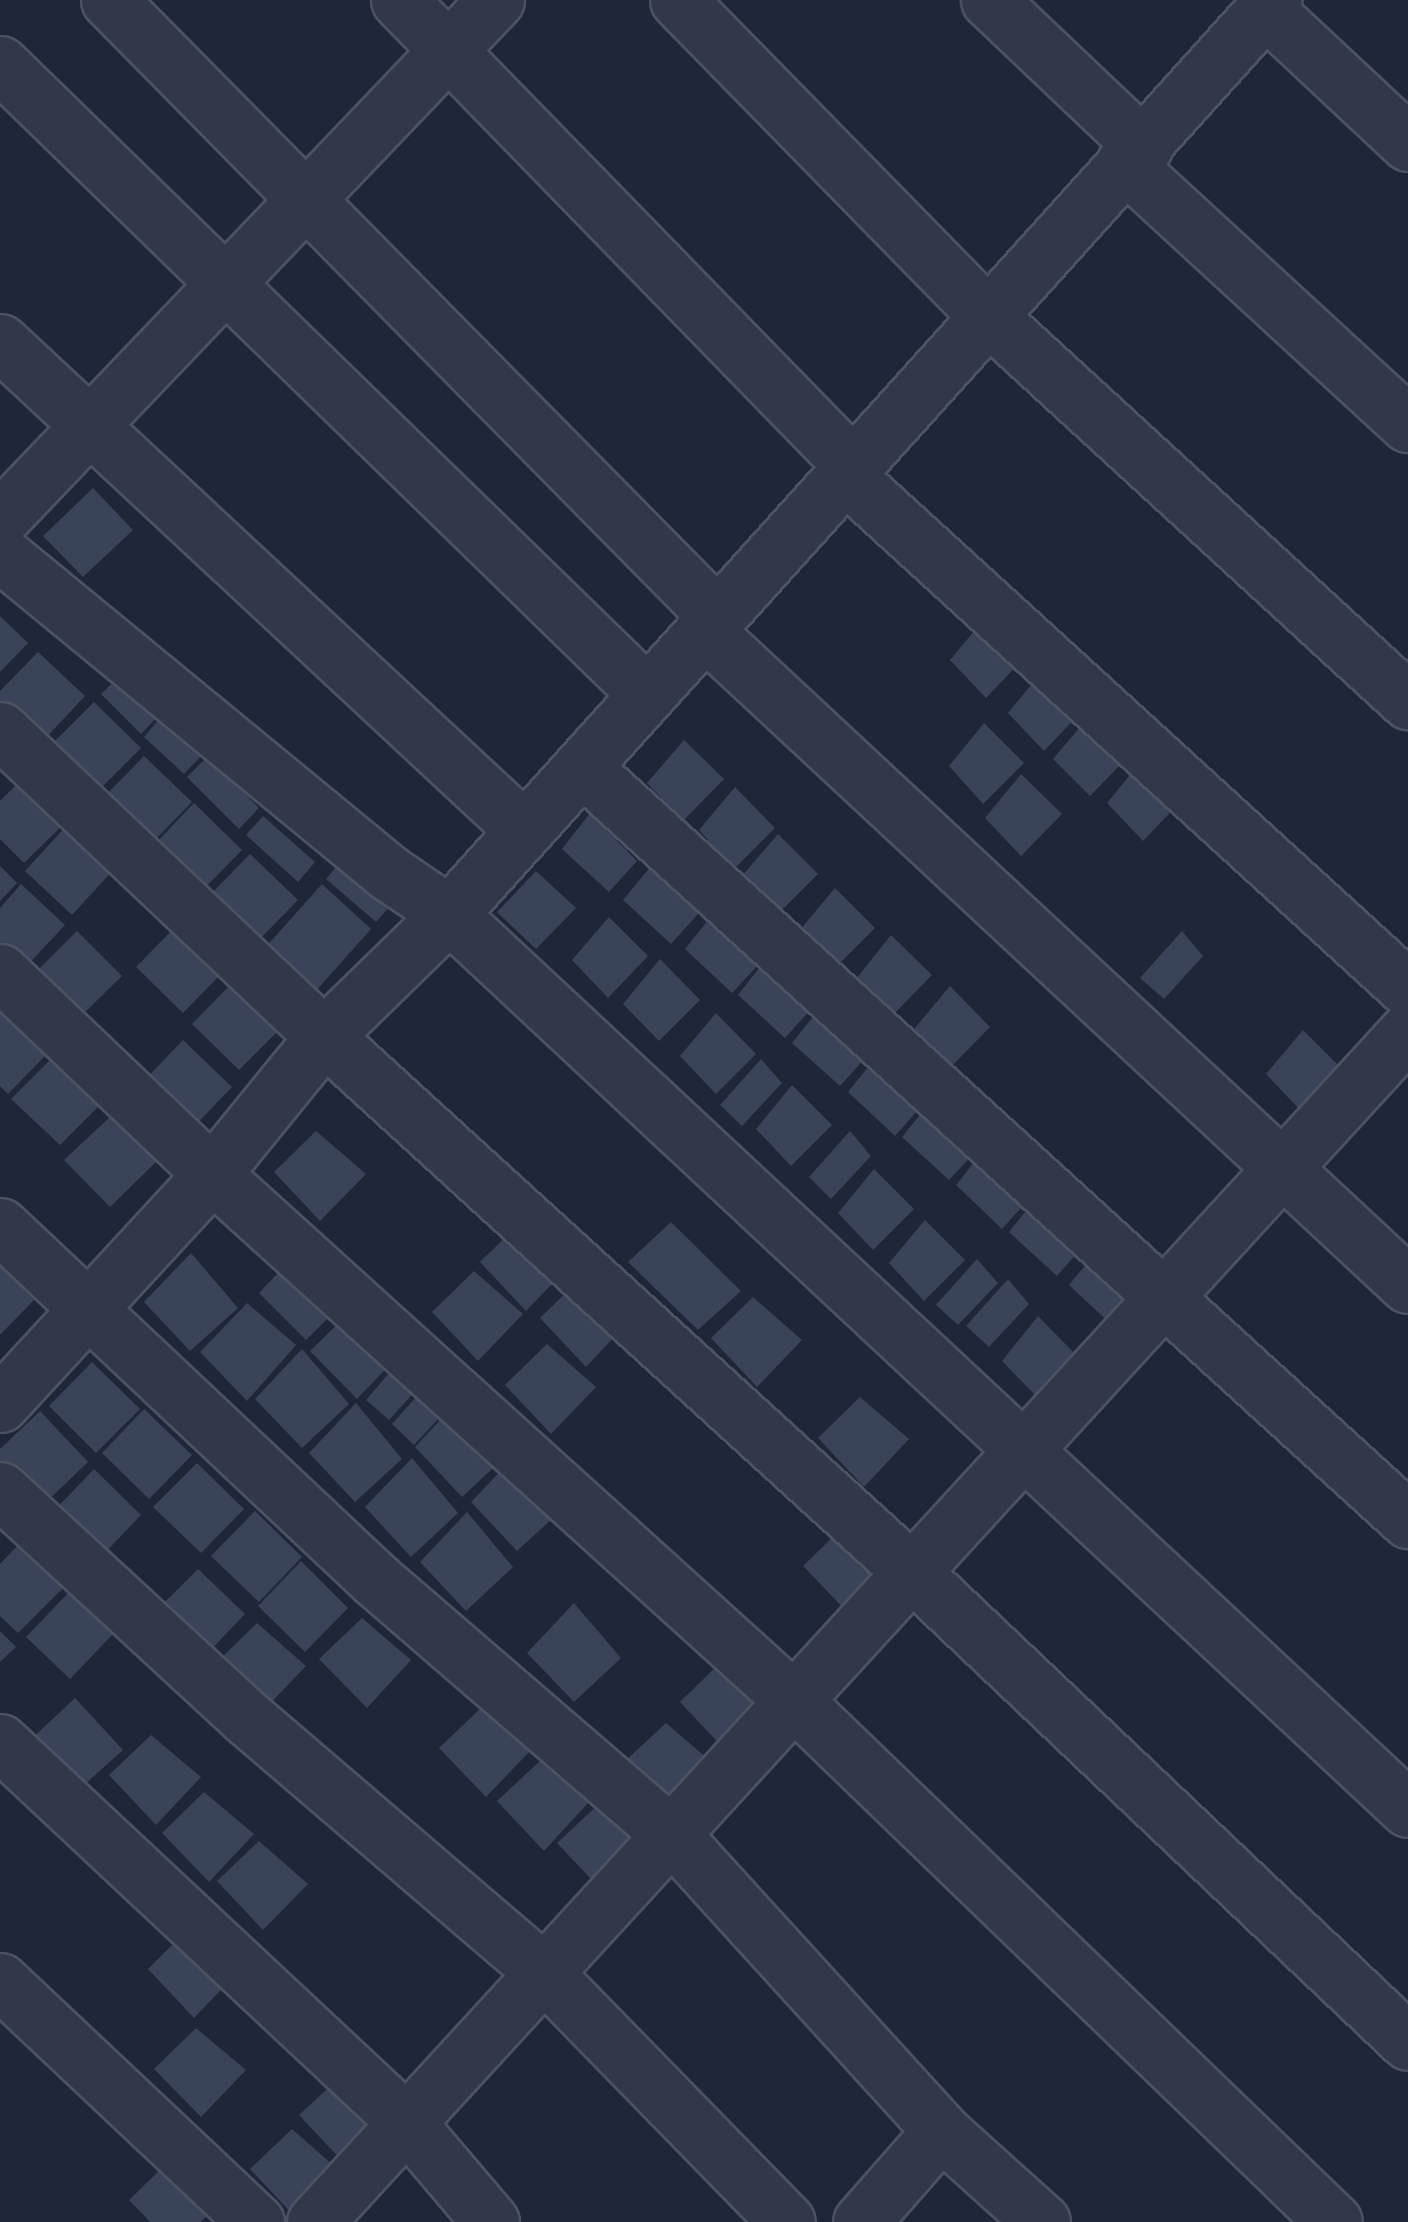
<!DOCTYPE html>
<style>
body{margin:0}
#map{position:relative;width:1408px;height:2222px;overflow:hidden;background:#1e2737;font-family:Cabin,sans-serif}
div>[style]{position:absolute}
.building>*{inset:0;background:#394458}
.roads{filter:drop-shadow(2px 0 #4c5363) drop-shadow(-2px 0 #4c5363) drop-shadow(0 2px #4c5363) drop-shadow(0 -2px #4c5363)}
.minor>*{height:55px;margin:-27.5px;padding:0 27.5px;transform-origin:27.5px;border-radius:27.5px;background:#313948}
span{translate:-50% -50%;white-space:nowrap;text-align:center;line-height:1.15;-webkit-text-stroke:9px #171e2c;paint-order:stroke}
</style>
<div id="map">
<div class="building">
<i style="clip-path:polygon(93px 488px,133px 530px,83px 577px,43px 536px)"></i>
<i style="clip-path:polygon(0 616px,28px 643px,0 672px)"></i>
<i style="clip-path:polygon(986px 617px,1026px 656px,986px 698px,950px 660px)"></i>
<i style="clip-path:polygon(38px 652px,85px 696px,42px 742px,0 703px,0 691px)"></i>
<i style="clip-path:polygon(1044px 669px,1084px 709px,1044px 751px,1008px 713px)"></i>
<i style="clip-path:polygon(121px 675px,160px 714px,141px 734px,101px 694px)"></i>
<i style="clip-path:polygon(94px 702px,141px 748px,97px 792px,50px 746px)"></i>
<i style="clip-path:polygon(1090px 715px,1130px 755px,1090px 796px,1053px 759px)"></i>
<i style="clip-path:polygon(162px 716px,203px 754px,184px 774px,144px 737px)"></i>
<i style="clip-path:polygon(984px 723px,1024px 763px,983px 804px,949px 766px)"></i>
<i style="clip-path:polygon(684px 740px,724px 779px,683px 821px,647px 783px)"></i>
<i style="clip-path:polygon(144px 756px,192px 802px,149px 846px,101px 800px)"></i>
<i style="clip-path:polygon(208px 756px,259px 808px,239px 829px,187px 777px)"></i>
<i style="clip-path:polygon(1143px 759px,1183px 799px,1143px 841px,1107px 803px)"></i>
<i style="clip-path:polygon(1021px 774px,1062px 814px,1021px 856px,985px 818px)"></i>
<i style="clip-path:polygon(26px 775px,69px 819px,24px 863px,0 839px,0 801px)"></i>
<i style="clip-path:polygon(735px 787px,775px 828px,734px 869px,699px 830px)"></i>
<i style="clip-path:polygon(194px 803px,242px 850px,199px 894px,151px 848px)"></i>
<i style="clip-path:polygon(590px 813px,637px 861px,609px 892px,562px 849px)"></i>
<i style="clip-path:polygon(263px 816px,315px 862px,298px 882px,246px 835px)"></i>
<i style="clip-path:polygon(69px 823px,117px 866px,72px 915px,25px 871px)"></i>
<i style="clip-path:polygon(778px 834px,818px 874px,777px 915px,741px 877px)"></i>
<i style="clip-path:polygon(250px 854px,298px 900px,254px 945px,207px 898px)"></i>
<i style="clip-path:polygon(343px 859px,393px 903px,376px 922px,326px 879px)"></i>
<i style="clip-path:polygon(652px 865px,699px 913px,671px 944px,623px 900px)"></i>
<i style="clip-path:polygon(0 866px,17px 883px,0 901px)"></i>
<i style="clip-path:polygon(536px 871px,576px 908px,536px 949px,497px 912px)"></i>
<i style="clip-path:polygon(21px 884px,65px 925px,23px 970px,0 948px,0 908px)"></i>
<i style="clip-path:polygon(322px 884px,371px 929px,314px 993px,264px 949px)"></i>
<i style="clip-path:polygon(835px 888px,875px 928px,834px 969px,799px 931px)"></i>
<i style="clip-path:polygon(713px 914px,761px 962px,732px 993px,685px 949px)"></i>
<i style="clip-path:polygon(609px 917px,648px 956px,608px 998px,572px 960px)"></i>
<i style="clip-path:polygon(179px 923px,226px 969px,183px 1013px,136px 967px)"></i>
<i style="clip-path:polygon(77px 931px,122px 976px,74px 1023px,30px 978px)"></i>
<i style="clip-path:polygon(1182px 931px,1203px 956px,1164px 999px,1140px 978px)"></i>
<i style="clip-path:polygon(891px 935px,932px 975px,891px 1017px,856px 979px)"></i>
<i style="clip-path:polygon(660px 959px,700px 1000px,659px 1041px,623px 1004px)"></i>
<i style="clip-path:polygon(766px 959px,813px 1007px,785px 1038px,738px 995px)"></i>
<i style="clip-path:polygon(235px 980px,283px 1026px,239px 1070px,192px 1024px)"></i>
<i style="clip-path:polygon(950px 986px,990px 1027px,950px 1068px,914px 1029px)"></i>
<i style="clip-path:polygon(0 1007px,51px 1050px,8px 1094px,0 1086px)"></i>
<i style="clip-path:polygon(820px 1008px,868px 1055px,840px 1086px,792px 1043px)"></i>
<i style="clip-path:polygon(716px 1013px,756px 1054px,716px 1094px,680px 1056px)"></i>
<i style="clip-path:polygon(1303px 1030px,1343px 1070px,1302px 1112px,1266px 1074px)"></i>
<i style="clip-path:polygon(183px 1040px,232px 1087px,186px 1135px,137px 1088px)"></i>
<i style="clip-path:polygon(55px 1055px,103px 1102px,60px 1145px,11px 1099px)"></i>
<i style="clip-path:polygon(876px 1057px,923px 1104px,895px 1136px,848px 1092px)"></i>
<i style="clip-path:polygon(761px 1059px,782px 1083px,742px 1126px,720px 1105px)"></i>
<i style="clip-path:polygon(792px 1085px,832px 1125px,791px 1166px,756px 1129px)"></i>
<i style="clip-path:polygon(930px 1102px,978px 1149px,949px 1180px,902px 1137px)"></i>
<i style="clip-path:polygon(111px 1116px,156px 1162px,110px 1207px,64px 1160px)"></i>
<i style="clip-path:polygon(316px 1131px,366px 1174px,320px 1221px,274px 1172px)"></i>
<i style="clip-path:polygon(850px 1131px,871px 1156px,831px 1199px,809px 1177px)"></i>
<i style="clip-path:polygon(983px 1151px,1030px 1198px,1002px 1229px,956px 1185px)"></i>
<i style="clip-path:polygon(874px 1169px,914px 1209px,873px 1250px,838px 1213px)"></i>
<i style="clip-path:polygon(1037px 1197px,1084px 1245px,1057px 1276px,1009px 1232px)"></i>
<i style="clip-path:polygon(925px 1220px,965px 1260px,924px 1301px,889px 1263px)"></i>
<i style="clip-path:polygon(522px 1221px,571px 1264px,526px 1311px,480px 1262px)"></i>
<i style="clip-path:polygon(671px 1222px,741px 1291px,698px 1330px,628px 1262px)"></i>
<i style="clip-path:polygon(1097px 1251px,1144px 1298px,1116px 1329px,1069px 1285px)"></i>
<i style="clip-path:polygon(191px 1253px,238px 1308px,190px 1351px,144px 1302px)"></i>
<i style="clip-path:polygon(291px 1259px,339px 1307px,306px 1340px,259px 1293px)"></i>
<i style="clip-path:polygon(977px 1259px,998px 1283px,958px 1325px,936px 1305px)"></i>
<i style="clip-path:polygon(0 1266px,34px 1300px,0 1335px)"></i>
<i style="clip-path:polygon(474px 1271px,523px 1314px,478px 1361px,432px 1312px)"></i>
<i style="clip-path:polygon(582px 1277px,631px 1319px,586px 1367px,540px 1318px)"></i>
<i style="clip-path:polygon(1008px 1279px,1029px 1304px,989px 1347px,966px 1326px)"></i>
<i style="clip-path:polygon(753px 1297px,802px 1340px,757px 1387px,711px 1338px)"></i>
<i style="clip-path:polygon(247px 1303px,296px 1345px,247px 1401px,200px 1352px)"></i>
<i style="clip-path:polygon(352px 1310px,402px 1352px,357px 1399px,310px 1351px)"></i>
<i style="clip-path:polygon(1038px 1316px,1078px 1357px,1038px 1398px,1002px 1361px)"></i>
<i style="clip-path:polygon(547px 1344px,596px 1387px,551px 1434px,505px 1385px)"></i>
<i style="clip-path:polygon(302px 1349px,349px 1404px,302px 1448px,255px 1399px)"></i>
<i style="clip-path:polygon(407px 1352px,428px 1377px,389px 1420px,366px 1400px)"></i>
<i style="clip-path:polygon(92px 1362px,140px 1409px,96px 1453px,49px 1406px)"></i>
<i style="clip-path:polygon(433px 1378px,454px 1402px,414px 1445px,392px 1424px)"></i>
<i style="clip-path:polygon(860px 1397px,909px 1439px,864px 1487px,818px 1438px)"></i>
<i style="clip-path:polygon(356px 1403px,402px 1459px,355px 1502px,309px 1453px)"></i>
<i style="clip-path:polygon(456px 1403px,509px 1453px,462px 1497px,415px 1447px)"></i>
<i style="clip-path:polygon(144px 1409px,192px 1455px,149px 1499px,102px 1453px)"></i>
<i style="clip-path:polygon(40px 1411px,88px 1462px,40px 1508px,0 1466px,0 1449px)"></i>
<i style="clip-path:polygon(412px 1458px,458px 1513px,411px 1557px,365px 1507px)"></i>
<i style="clip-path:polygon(513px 1458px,565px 1507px,517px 1551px,471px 1502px)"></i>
<i style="clip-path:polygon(197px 1463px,244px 1509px,201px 1553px,153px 1507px)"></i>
<i style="clip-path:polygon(94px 1469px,141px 1515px,98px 1560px,51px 1514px)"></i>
<i style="clip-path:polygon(255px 1511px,302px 1557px,259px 1602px,211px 1556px)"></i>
<i style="clip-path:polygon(467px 1512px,513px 1567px,466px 1611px,420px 1562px)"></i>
<i style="clip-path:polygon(845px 1525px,895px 1567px,850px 1615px,803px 1566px)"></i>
<i style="clip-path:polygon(19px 1544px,64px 1587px,18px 1633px,0 1616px,0 1564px)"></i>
<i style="clip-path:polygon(301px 1561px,348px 1608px,305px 1652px,258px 1606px)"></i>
<i style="clip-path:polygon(198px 1569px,245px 1614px,202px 1659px,155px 1612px)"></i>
<i style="clip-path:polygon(70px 1591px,114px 1633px,70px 1679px,26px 1637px)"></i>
<i style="clip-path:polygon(574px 1603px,621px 1658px,574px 1702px,527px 1653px)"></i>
<i style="clip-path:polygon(362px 1618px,411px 1660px,367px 1708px,319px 1659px)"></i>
<i style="clip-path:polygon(257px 1623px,306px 1666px,261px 1713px,215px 1664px)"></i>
<i style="clip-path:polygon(0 1631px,16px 1647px,0 1662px)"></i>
<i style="clip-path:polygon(722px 1661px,772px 1703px,726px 1751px,680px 1702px)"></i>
<i style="clip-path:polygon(75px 1698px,123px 1750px,74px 1794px,27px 1743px)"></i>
<i style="clip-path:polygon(482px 1707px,531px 1750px,486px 1797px,439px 1748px)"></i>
<i style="clip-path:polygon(666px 1723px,715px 1765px,671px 1813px,623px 1763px)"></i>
<i style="clip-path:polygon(151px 1735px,201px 1777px,156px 1825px,109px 1775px)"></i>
<i style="clip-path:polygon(540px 1761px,588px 1803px,544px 1851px,497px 1801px)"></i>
<i style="clip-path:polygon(204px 1792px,254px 1834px,209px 1882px,162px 1833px)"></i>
<i style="clip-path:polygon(600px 1803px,649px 1845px,604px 1893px,557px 1843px)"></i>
<i style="clip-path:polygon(259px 1841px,308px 1884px,263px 1930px,217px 1881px)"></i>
<i style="clip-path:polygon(189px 1928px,239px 1971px,194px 2018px,148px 1969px)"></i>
<i style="clip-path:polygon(196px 2028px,246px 2070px,201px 2117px,154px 2069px)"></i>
<i style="clip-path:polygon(342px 2075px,391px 2118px,346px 2165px,299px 2115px)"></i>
<i style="clip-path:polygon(292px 2129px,341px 2172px,296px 2218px,250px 2169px)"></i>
<i style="clip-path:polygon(171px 2159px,220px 2201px,201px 2222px,150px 2222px,129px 2200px)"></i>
</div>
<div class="roads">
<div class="minor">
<i style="left:109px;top:0;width:864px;rotate:45.38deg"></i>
<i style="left:399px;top:0;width:648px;rotate:45.75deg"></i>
<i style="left:678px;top:0;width:440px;rotate:45.6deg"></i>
<i style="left:986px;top:314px;width:573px;rotate:42.52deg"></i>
<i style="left:989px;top:0;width:214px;rotate:43.5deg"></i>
<i style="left:1265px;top:9px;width:196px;rotate:43.1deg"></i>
<i style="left:0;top:64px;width:902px;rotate:44.24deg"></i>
<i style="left:1124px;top:163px;width:386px;rotate:42.6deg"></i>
<i style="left:0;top:342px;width:716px;rotate:42.96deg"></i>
<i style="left:843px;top:473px;width:765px;rotate:42.4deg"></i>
<i style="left:0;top:519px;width:718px;rotate:-46.3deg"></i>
<i style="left:0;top:553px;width:504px;rotate:39.44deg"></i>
<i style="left:389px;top:873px;width:73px;rotate:34.3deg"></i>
<i style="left:449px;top:914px;width:1312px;rotate:43.02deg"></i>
<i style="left:703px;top:629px;width:963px;rotate:42.94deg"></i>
<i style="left:0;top:730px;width:446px;rotate:43.4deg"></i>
<i style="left:324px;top:1036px;width:798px;rotate:42.36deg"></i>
<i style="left:914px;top:1574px;width:680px;rotate:43.45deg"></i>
<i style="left:582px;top:767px;width:1118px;rotate:42.35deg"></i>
<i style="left:0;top:972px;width:293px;rotate:43.6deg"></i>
<i style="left:212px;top:1174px;width:782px;rotate:42.15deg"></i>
<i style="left:792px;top:1699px;width:753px;rotate:43.98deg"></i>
<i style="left:0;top:1226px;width:516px;rotate:43.27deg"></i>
<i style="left:376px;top:1580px;width:392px;rotate:40.8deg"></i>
<i style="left:673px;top:1836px;width:399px;rotate:47.7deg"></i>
<i style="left:941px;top:2131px;width:136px;rotate:42deg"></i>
<i style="left:0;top:1404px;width:313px;rotate:-47.3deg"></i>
<i style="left:212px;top:1174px;width:178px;rotate:-50.9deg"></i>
<i style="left:324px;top:1036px;width:175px;rotate:-44.3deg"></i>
<i style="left:449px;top:914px;width:1231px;rotate:-47.96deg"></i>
<i style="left:0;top:1490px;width:335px;rotate:42.7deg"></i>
<i style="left:246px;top:1717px;width:391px;rotate:40.6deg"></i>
<i style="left:543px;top:1972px;width:349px;rotate:45.7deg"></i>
<i style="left:0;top:1742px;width:558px;rotate:43.11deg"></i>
<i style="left:407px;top:2123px;width:130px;rotate:49.7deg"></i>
<i style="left:0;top:1981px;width:352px;rotate:43.3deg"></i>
<i style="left:315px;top:2222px;width:1617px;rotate:-47.46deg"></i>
<i style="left:861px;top:2222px;width:121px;rotate:-48.7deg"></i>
</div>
</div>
</div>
